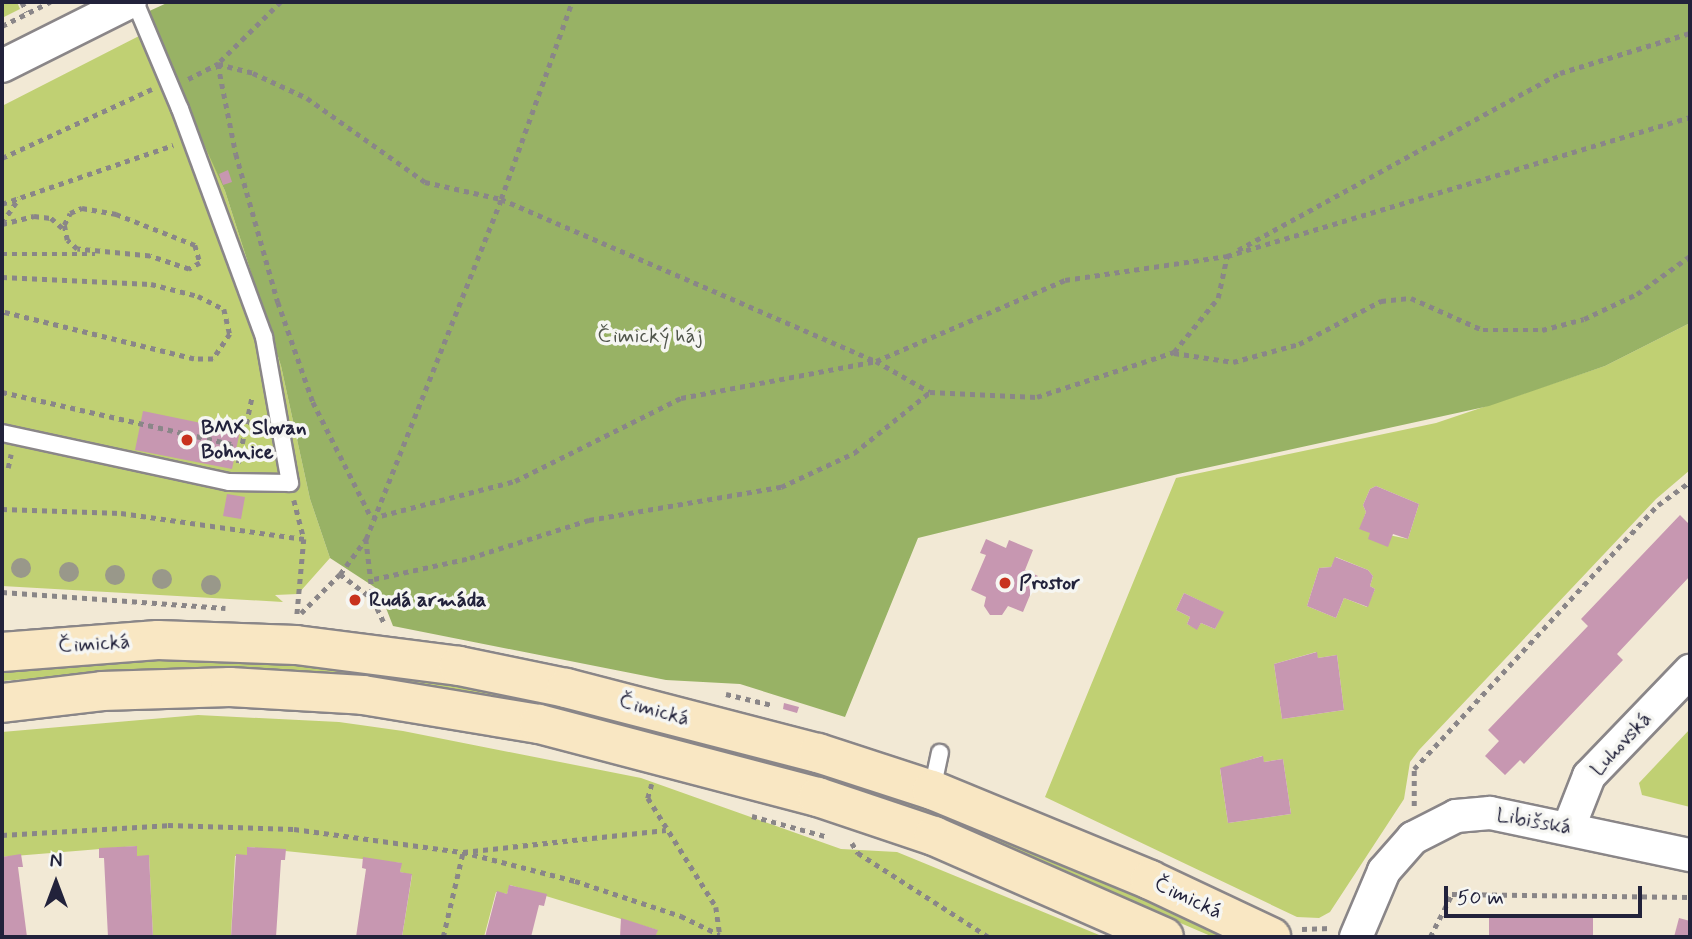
<!DOCTYPE html>
<meta charset="utf-8">
<style>
body{margin:0}
#map{position:relative;width:1692px;height:939px;overflow:hidden;background:#f2e9d5;font-family:Mynerve,sans-serif}
div>[style]{position:absolute}
.green>*{inset:0;background:#c0d073}
.forest>*{inset:0;background:#98b265}
.building>*{inset:0;background:#c797b1}
.path>*{height:4.5px;margin-top:-2.25px;transform-origin:0;background:repeating-linear-gradient(90deg,#8a8688 0 5px,transparent 0 10px)}
.roads{filter:drop-shadow(2px 0 #8a8688) drop-shadow(-2px 0 #8a8688) drop-shadow(0 2px #8a8688) drop-shadow(0 -2px #8a8688)}
.lane>*{height:16px;margin:-8px;padding:0 8px;transform-origin:8px;border-radius:8px;background:#fff}
.street>*{height:32px;margin:-16px;padding:0 16px;transform-origin:16px;border-radius:16px;background:#fff}
.secondary>*{height:38px;margin:-19px;padding:0 19px;transform-origin:19px;border-radius:19px;background:#f9e7c3}
.trees>*{width:20px;height:20px;margin:-10px;border-radius:50%;background:#99988a}
.dots>*{width:19px;height:19px;translate:-50% -50%;box-sizing:border-box;border:4px solid #f6f6f2;border-radius:50%}
span{translate:-50% -50%;white-space:nowrap;text-align:center;line-height:1.15;-webkit-text-stroke:7px #f6f6f2;paint-order:stroke}
.park-label{font-size:21px;color:#51564c}
.poi-label{font-size:21px;color:#22223b;font-weight:700}
.left{translate:0 -50%;text-align:left}
.street-label{font-size:21px;color:#22223b}
.frame{position:absolute;inset:0;border:4px solid #22223b;pointer-events:none}
.north{position:absolute;left:21px;top:848px;width:70px;height:70px;-webkit-text-stroke:5px #f6f6f2;paint-order:stroke;rotate:0deg;font-size:19px;font-weight:700;line-height:28px;text-align:center;color:#22223b}
.north::after{content:'';display:block;margin:auto;width:24px;height:32px;background:#22223b;clip-path:polygon(50% 0,100% 100%,50% 72%,0 100%)}
.scale{position:absolute;left:1444px;top:886px;width:198px;height:32px;box-sizing:border-box;border:4px solid #22223b;border-top:0;padding-left:9px;font-size:21px;line-height:24px;white-space:nowrap;color:#22223b;-webkit-text-stroke:5px #f6f6f2;paint-order:stroke}
</style>
<div id="map">
<div class="green">
<i style="clip-path:polygon(2px 2px,17px 2px,20px 9px,2px 18px)"></i>
<i style="clip-path:polygon(139px 36px,152px 64px,169px 60px,225px 191px,281px 366px,310px 499px,330px 558px,298px 594px,275px 595px,283px 602px,2px 586px,2px 106px)"></i>
<i style="clip-path:polygon(evenodd,1690px 323px,1690px 470px,1656px 499px,1419px 750px,1410px 762px,1404px 799px,1330px 912px,1319px 918px,1297px 917px,1045px 797px,1176px 478px,1436px 423px,1605px 366px,1690px 323px,1376px 486px,1419px 504px,1408px 539px,1360px 529px,1366px 512px,1363px 505px,1370px 489px,1376px 486px,1690px 323px,1336px 557px,1368px 570px,1373px 576px,1370px 586px,1375px 589px,1367px 607px,1344px 598px,1336px 618px,1307px 606px,1319px 568px,1331px 567px,1336px 557px,1690px 323px,1184px 593px,1223px 612px,1215px 629px,1201px 623px,1197px 629px,1187px 624px,1190px 617px,1176px 610px,1184px 593px,1690px 323px,1316px 652px,1318px 658px,1337px 655px,1344px 710px,1282px 719px,1274px 664px,1316px 652px,1690px 323px,1262px 756px,1264px 762px,1283px 759px,1291px 814px,1228px 823px,1220px 769px,1262px 756px)"></i>
<i style="clip-path:polygon(168px 656px,273px 659px,478px 684px,660px 726px,656px 737px,252px 673px,165px 668px,2px 681px,2px 667px)"></i>
<i style="clip-path:polygon(198px 715px,339px 722px,403px 731px,641px 778px,841px 849px,897px 852px,1104px 937px,655px 937px,657px 930px,510px 885px,507px 894px,496px 892px,484px 937px,402px 937px,412px 875px,400px 872px,401px 863px,248px 847px,247px 856px,235px 856px,231px 937px,153px 937px,149px 856px,137px 856px,137px 846px,2px 857px,2px 732px)"></i>
<i style="clip-path:polygon(674px 728px,941px 810px,1238px 937px,1213px 937px,968px 832px,672px 739px)"></i>
<i style="clip-path:polygon(1690px 729px,1690px 807px,1642px 795px,1639px 783px)"></i>
</div>
<div class="forest">
<i style="clip-path:polygon(169px 2px,1690px 2px,1690px 323px,1605px 366px,1489px 406px,1178px 474px,918px 538px,845px 717px,740px 684px,666px 680px,393px 626px,379px 590px,330px 558px,310px 499px,281px 366px,225px 191px,145px 13px)"></i>
</div>
<div class="building">
<i style="clip-path:polygon(228px 170px,232px 182px,223px 185px,219px 174px)"></i>
<i style="clip-path:polygon(143px 411px,240px 431px,232px 469px,135px 450px)"></i>
<i style="clip-path:polygon(1376px 486px,1419px 504px,1408px 539px,1393px 534px,1388px 547px,1368px 539px,1370px 533px,1359px 529px,1366px 512px,1363px 505px,1370px 489px)"></i>
<i style="clip-path:polygon(227px 494px,245px 497px,241px 519px,223px 516px)"></i>
<i style="clip-path:polygon(1680px 515px,1690px 525px,1690px 576px,1617px 654px,1623px 660px,1524px 764px,1520px 760px,1505px 775px,1485px 756px,1499px 741px,1488px 730px,1588px 626px,1581px 619px)"></i>
<i style="clip-path:polygon(986px 539px,1006px 548px,1009px 540px,1033px 550px,1025px 570px,1038px 576px,1023px 612px,1008px 606px,1002px 615px,990px 615px,984px 606px,986px 597px,971px 590px,986px 555px,980px 553px)"></i>
<i style="clip-path:polygon(1335px 557px,1368px 570px,1373px 576px,1370px 586px,1375px 589px,1368px 607px,1344px 598px,1336px 618px,1307px 606px,1319px 568px,1331px 567px)"></i>
<i style="clip-path:polygon(1184px 593px,1224px 612px,1215px 629px,1201px 623px,1197px 630px,1187px 624px,1190px 617px,1176px 610px)"></i>
<i style="clip-path:polygon(1317px 652px,1318px 658px,1337px 655px,1344px 710px,1282px 719px,1274px 664px)"></i>
<i style="clip-path:polygon(784px 703px,799px 707px,797px 713px,783px 709px)"></i>
<i style="clip-path:polygon(1263px 756px,1264px 762px,1283px 759px,1291px 814px,1228px 823px,1220px 768px)"></i>
<i style="clip-path:polygon(137px 846px,137px 856px,149px 855px,153px 937px,108px 937px,104px 858px,99px 858px,99px 848px)"></i>
<i style="clip-path:polygon(247px 847px,286px 849px,285px 860px,281px 860px,276px 937px,231px 937px,236px 854px,247px 855px)"></i>
<i style="clip-path:polygon(21px 854px,23px 867px,18px 867px,27px 937px,2px 937px,2px 857px)"></i>
<i style="clip-path:polygon(363px 857px,402px 863px,400px 872px,412px 874px,402px 937px,356px 937px,366px 869px,362px 868px)"></i>
<i style="clip-path:polygon(509px 885px,547px 894px,544px 906px,539px 905px,531px 937px,485px 937px,497px 891px,507px 894px)"></i>
<i style="clip-path:polygon(1489px 917px,1593px 918px,1593px 937px,1489px 937px)"></i>
<i style="clip-path:polygon(621px 918px,658px 930px,655px 937px,620px 937px)"></i>
<i style="clip-path:polygon(1679px 918px,1690px 921px,1690px 937px,1674px 937px)"></i>
</div>
<div class="path">
<i style="left:22px;top:2px;width:11px;rotate:63deg"></i>
<i style="left:281px;top:2px;width:88px;rotate:135.5deg"></i>
<i style="left:218px;top:64px;width:92px;rotate:78.7deg"></i>
<i style="left:236px;top:154px;width:154px;rotate:74.2deg"></i>
<i style="left:278px;top:302px;width:106px;rotate:70.7deg"></i>
<i style="left:313px;top:402px;width:129px;rotate:63.2deg"></i>
<i style="left:2px;top:26px;width:54px;rotate:-26.6deg"></i>
<i style="left:188px;top:79px;width:34px;rotate:-27deg"></i>
<i style="left:218px;top:64px;width:36px;rotate:14deg"></i>
<i style="left:253px;top:73px;width:60px;rotate:24.8deg"></i>
<i style="left:307px;top:98px;width:145px;rotate:35.4deg"></i>
<i style="left:425px;top:182px;width:78px;rotate:12.6deg"></i>
<i style="left:501px;top:199px;width:408px;rotate:23.4deg"></i>
<i style="left:876px;top:361px;width:62px;rotate:29.9deg"></i>
<i style="left:930px;top:392px;width:107px;rotate:2.7deg"></i>
<i style="left:1037px;top:397px;width:144px;rotate:-18.2deg"></i>
<i style="left:1174px;top:352px;width:70px;rotate:-50.8deg"></i>
<i style="left:1218px;top:298px;width:43px;rotate:-77.9deg"></i>
<i style="left:1227px;top:256px;width:483px;rotate:-16.7deg"></i>
<i style="left:2px;top:158px;width:165px;rotate:-24.7deg"></i>
<i style="left:2px;top:204px;width:181px;rotate:-19deg"></i>
<i style="left:82px;top:208px;width:35px;rotate:10deg"></i>
<i style="left:116px;top:214px;width:85px;rotate:21.4deg"></i>
<i style="left:195px;top:245px;width:19px;rotate:74deg"></i>
<i style="left:200px;top:263px;width:13px;rotate:151deg"></i>
<i style="left:189px;top:269px;width:41px;rotate:-161.6deg"></i>
<i style="left:150px;top:256px;width:73px;rotate:-174.5deg"></i>
<i style="left:77px;top:249px;width:13px;rotate:-138deg"></i>
<i style="left:67px;top:240px;width:15px;rotate:-101deg"></i>
<i style="left:64px;top:225px;width:13px;rotate:-63deg"></i>
<i style="left:70px;top:213px;width:13px;rotate:-23deg"></i>
<i style="left:2px;top:223px;width:30px;rotate:-56deg"></i>
<i style="left:2px;top:224px;width:33px;rotate:-14deg"></i>
<i style="left:34px;top:216px;width:17px;rotate:7deg"></i>
<i style="left:51px;top:218px;width:18px;rotate:41deg"></i>
<i style="left:1238px;top:250px;width:367px;rotate:-28.8deg"></i>
<i style="left:1560px;top:73px;width:136px;rotate:-17.1deg"></i>
<i style="left:2px;top:254px;width:93px"></i>
<i style="left:2px;top:277px;width:149px;rotate:2.7deg"></i>
<i style="left:151px;top:284px;width:49px;rotate:14.3deg"></i>
<i style="left:198px;top:296px;width:29px;rotate:27deg"></i>
<i style="left:224px;top:309px;width:26px;rotate:77deg"></i>
<i style="left:230px;top:334px;width:30px;rotate:124deg"></i>
<i style="left:213px;top:359px;width:19px;rotate:180deg"></i>
<i style="left:194px;top:359px;width:198px;rotate:-166.2deg"></i>
<i style="left:1174px;top:353px;width:60px;rotate:8.7deg"></i>
<i style="left:1233px;top:362px;width:68px;rotate:-15.3deg"></i>
<i style="left:1299px;top:344px;width:93px;rotate:-27.7deg"></i>
<i style="left:1381px;top:301px;width:30px;rotate:-6deg"></i>
<i style="left:1411px;top:298px;width:79px;rotate:24deg"></i>
<i style="left:1483px;top:330px;width:59px"></i>
<i style="left:1542px;top:330px;width:43px;rotate:-14.7deg"></i>
<i style="left:1584px;top:319px;width:59px;rotate:-25.3deg"></i>
<i style="left:1637px;top:294px;width:65px;rotate:-35.6deg"></i>
<i style="left:2px;top:392px;width:235px;rotate:12.8deg"></i>
<i style="left:231px;top:444px;width:18px;rotate:99deg"></i>
<i style="left:238px;top:463px;width:68px;rotate:-78.2deg"></i>
<i style="left:8px;top:468px;width:14px;rotate:-78deg"></i>
<i style="left:294px;top:500px;width:40px;rotate:75.6deg"></i>
<i style="left:304px;top:539px;width:77px;rotate:95.2deg"></i>
<i style="left:2px;top:509px;width:119px;rotate:1.9deg"></i>
<i style="left:121px;top:513px;width:185px;rotate:8.1deg"></i>
<i style="left:372px;top:518px;width:148px;rotate:-14.5deg"></i>
<i style="left:515px;top:481px;width:186px;rotate:-26.6deg"></i>
<i style="left:681px;top:398px;width:198px;rotate:-10.7deg"></i>
<i style="left:876px;top:361px;width:206px;rotate:-23.2deg"></i>
<i style="left:1065px;top:280px;width:165px;rotate:-8.4deg"></i>
<i style="left:366px;top:539px;width:59px;rotate:83.2deg"></i>
<i style="left:340px;top:574px;width:41px;rotate:37.1deg"></i>
<i style="left:373px;top:599px;width:29px;rotate:65deg"></i>
<i style="left:374px;top:579px;width:98px;rotate:-12.3deg"></i>
<i style="left:470px;top:558px;width:125px;rotate:-17.7deg"></i>
<i style="left:589px;top:520px;width:195px;rotate:-9.8deg"></i>
<i style="left:781px;top:487px;width:81px;rotate:-25deg"></i>
<i style="left:854px;top:453px;width:97px;rotate:-38.8deg"></i>
<i style="left:2px;top:592px;width:224px;rotate:4.1deg"></i>
<i style="left:301px;top:613px;width:55px;rotate:-45deg"></i>
<i style="left:340px;top:574px;width:44px;rotate:-53.4deg"></i>
<i style="left:366px;top:539px;width:366px;rotate:-68.3deg"></i>
<i style="left:501px;top:199px;width:209px;rotate:-70.2deg"></i>
<i style="left:726px;top:694px;width:47px;rotate:13.4deg"></i>
<i style="left:652px;top:784px;width:15px;rotate:106deg"></i>
<i style="left:648px;top:798px;width:128px;rotate:58deg"></i>
<i style="left:716px;top:907px;width:29px;rotate:82deg"></i>
<i style="left:1414px;top:806px;width:37px;rotate:-90deg"></i>
<i style="left:1414px;top:769px;width:359px;rotate:-47.3deg"></i>
<i style="left:1658px;top:505px;width:39px;rotate:-36deg"></i>
<i style="left:752px;top:816px;width:76px;rotate:15.3deg"></i>
<i style="left:2px;top:835px;width:166px;rotate:-3.4deg"></i>
<i style="left:168px;top:825px;width:126px;rotate:1.8deg"></i>
<i style="left:294px;top:829px;width:171px;rotate:7.8deg"></i>
<i style="left:463px;top:852px;width:204px;rotate:-6.2deg"></i>
<i style="left:852px;top:843px;width:12px;rotate:59deg"></i>
<i style="left:858px;top:853px;width:156px;rotate:32.7deg"></i>
<i style="left:1302px;top:929px;width:29px;rotate:-2deg"></i>
<i style="left:443px;top:937px;width:87px;rotate:-76.8deg"></i>
<i style="left:463px;top:852px;width:116px;rotate:14.5deg"></i>
<i style="left:575px;top:881px;width:112px;rotate:18.3deg"></i>
<i style="left:681px;top:916px;width:43px;rotate:26deg"></i>
<i style="left:1430px;top:937px;width:48px;rotate:-62.9deg"></i>
<i style="left:1452px;top:894px;width:238px;rotate:0.7deg"></i>
</div>
<div class="roads">
<div class="lane">
<i style="left:2px;top:433px;width:232px;rotate:12.2deg"></i>
<i style="left:229px;top:482px;width:61px;rotate:0.9deg"></i>
<i style="left:290px;top:483px;width:148px;rotate:-100.1deg"></i>
<i style="left:264px;top:337px;width:243px;rotate:-110.2deg"></i>
<i style="left:180px;top:109px;width:116px;rotate:-112.8deg"></i>
<i style="left:932px;top:790px;width:38px;rotate:-78deg"></i>
</div>
<div class="street">
<i style="left:2px;top:66px;width:143px;rotate:-26.6deg"></i>
<i style="left:1569px;top:827px;width:55px;rotate:-68.6deg"></i>
<i style="left:1589px;top:776px;width:146px;rotate:-46.1deg"></i>
<i style="left:1356px;top:937px;width:72px;rotate:-67deg"></i>
<i style="left:1384px;top:871px;width:44px;rotate:-48.7deg"></i>
<i style="left:1413px;top:838px;width:48px;rotate:-27.1deg"></i>
<i style="left:1456px;top:816px;width:34px;rotate:-5deg"></i>
<i style="left:1490px;top:813px;width:204px;rotate:11.9deg"></i>
</div>
<div class="secondary">
<i style="left:2px;top:652px;width:156px;rotate:-4.4deg"></i>
<i style="left:158px;top:640px;width:138px;rotate:2.1deg"></i>
<i style="left:296px;top:645px;width:164px;rotate:7.3deg"></i>
<i style="left:459px;top:666px;width:109px;rotate:11.6deg"></i>
<i style="left:566px;top:688px;width:260px;rotate:14.5deg"></i>
<i style="left:818px;top:753px;width:120px;rotate:18deg"></i>
<i style="left:932px;top:790px;width:236px;rotate:22.4deg"></i>
<i style="left:1150px;top:880px;width:134px;rotate:25.2deg"></i>
<i style="left:2px;top:703px;width:101px;rotate:-6.8deg"></i>
<i style="left:102px;top:691px;width:128px;rotate:-1.8deg"></i>
<i style="left:230px;top:687px;width:133px;rotate:3.4deg"></i>
<i style="left:363px;top:695px;width:178px;rotate:9.4deg"></i>
<i style="left:539px;top:724px;width:288px;rotate:14.7deg"></i>
<i style="left:818px;top:797px;width:122px;rotate:18.6deg"></i>
<i style="left:934px;top:836px;width:251px;rotate:23.7deg"></i>
</div>
</div>
<div class="trees">
<i style="left:21px;top:568px"></i>
<i style="left:69px;top:572px"></i>
<i style="left:115px;top:575px"></i>
<i style="left:162px;top:579px"></i>
<i style="left:211px;top:585px"></i>
</div>
<div class="dots">
<i style="left:187px;top:440px;background:#c8321e"></i>
<i style="left:1005px;top:583px;background:#c8321e"></i>
<i style="left:355px;top:600px;background:#c8321e"></i>
</div>
<div class="park-label">
<span style="left:650px;top:336px">Čimický háj</span>
</div>
<div class="poi-label">
<span class="left" style="left:201px;top:440px">BMX Slovan<br>Bohnice</span>
<span class="left" style="left:1019px;top:583px">Prostor</span>
<span class="left" style="left:369px;top:600px">Rudá armáda</span>
</div>
<div class="street-label">
<span style="left:94px;top:644px;rotate:-4deg">Čimická</span>
<span style="left:654px;top:710px;rotate:15deg">Čimická</span>
<span style="left:1621px;top:744px;rotate:-47deg">Luhovská</span>
<span style="left:1534px;top:821px;rotate:10deg">Libišská</span>
<span style="left:1188px;top:898px;rotate:25deg">Čimická</span>
</div>
<div class="frame"></div>
<div class="north">N</div>
<div class="scale">50 m</div>
</div>
